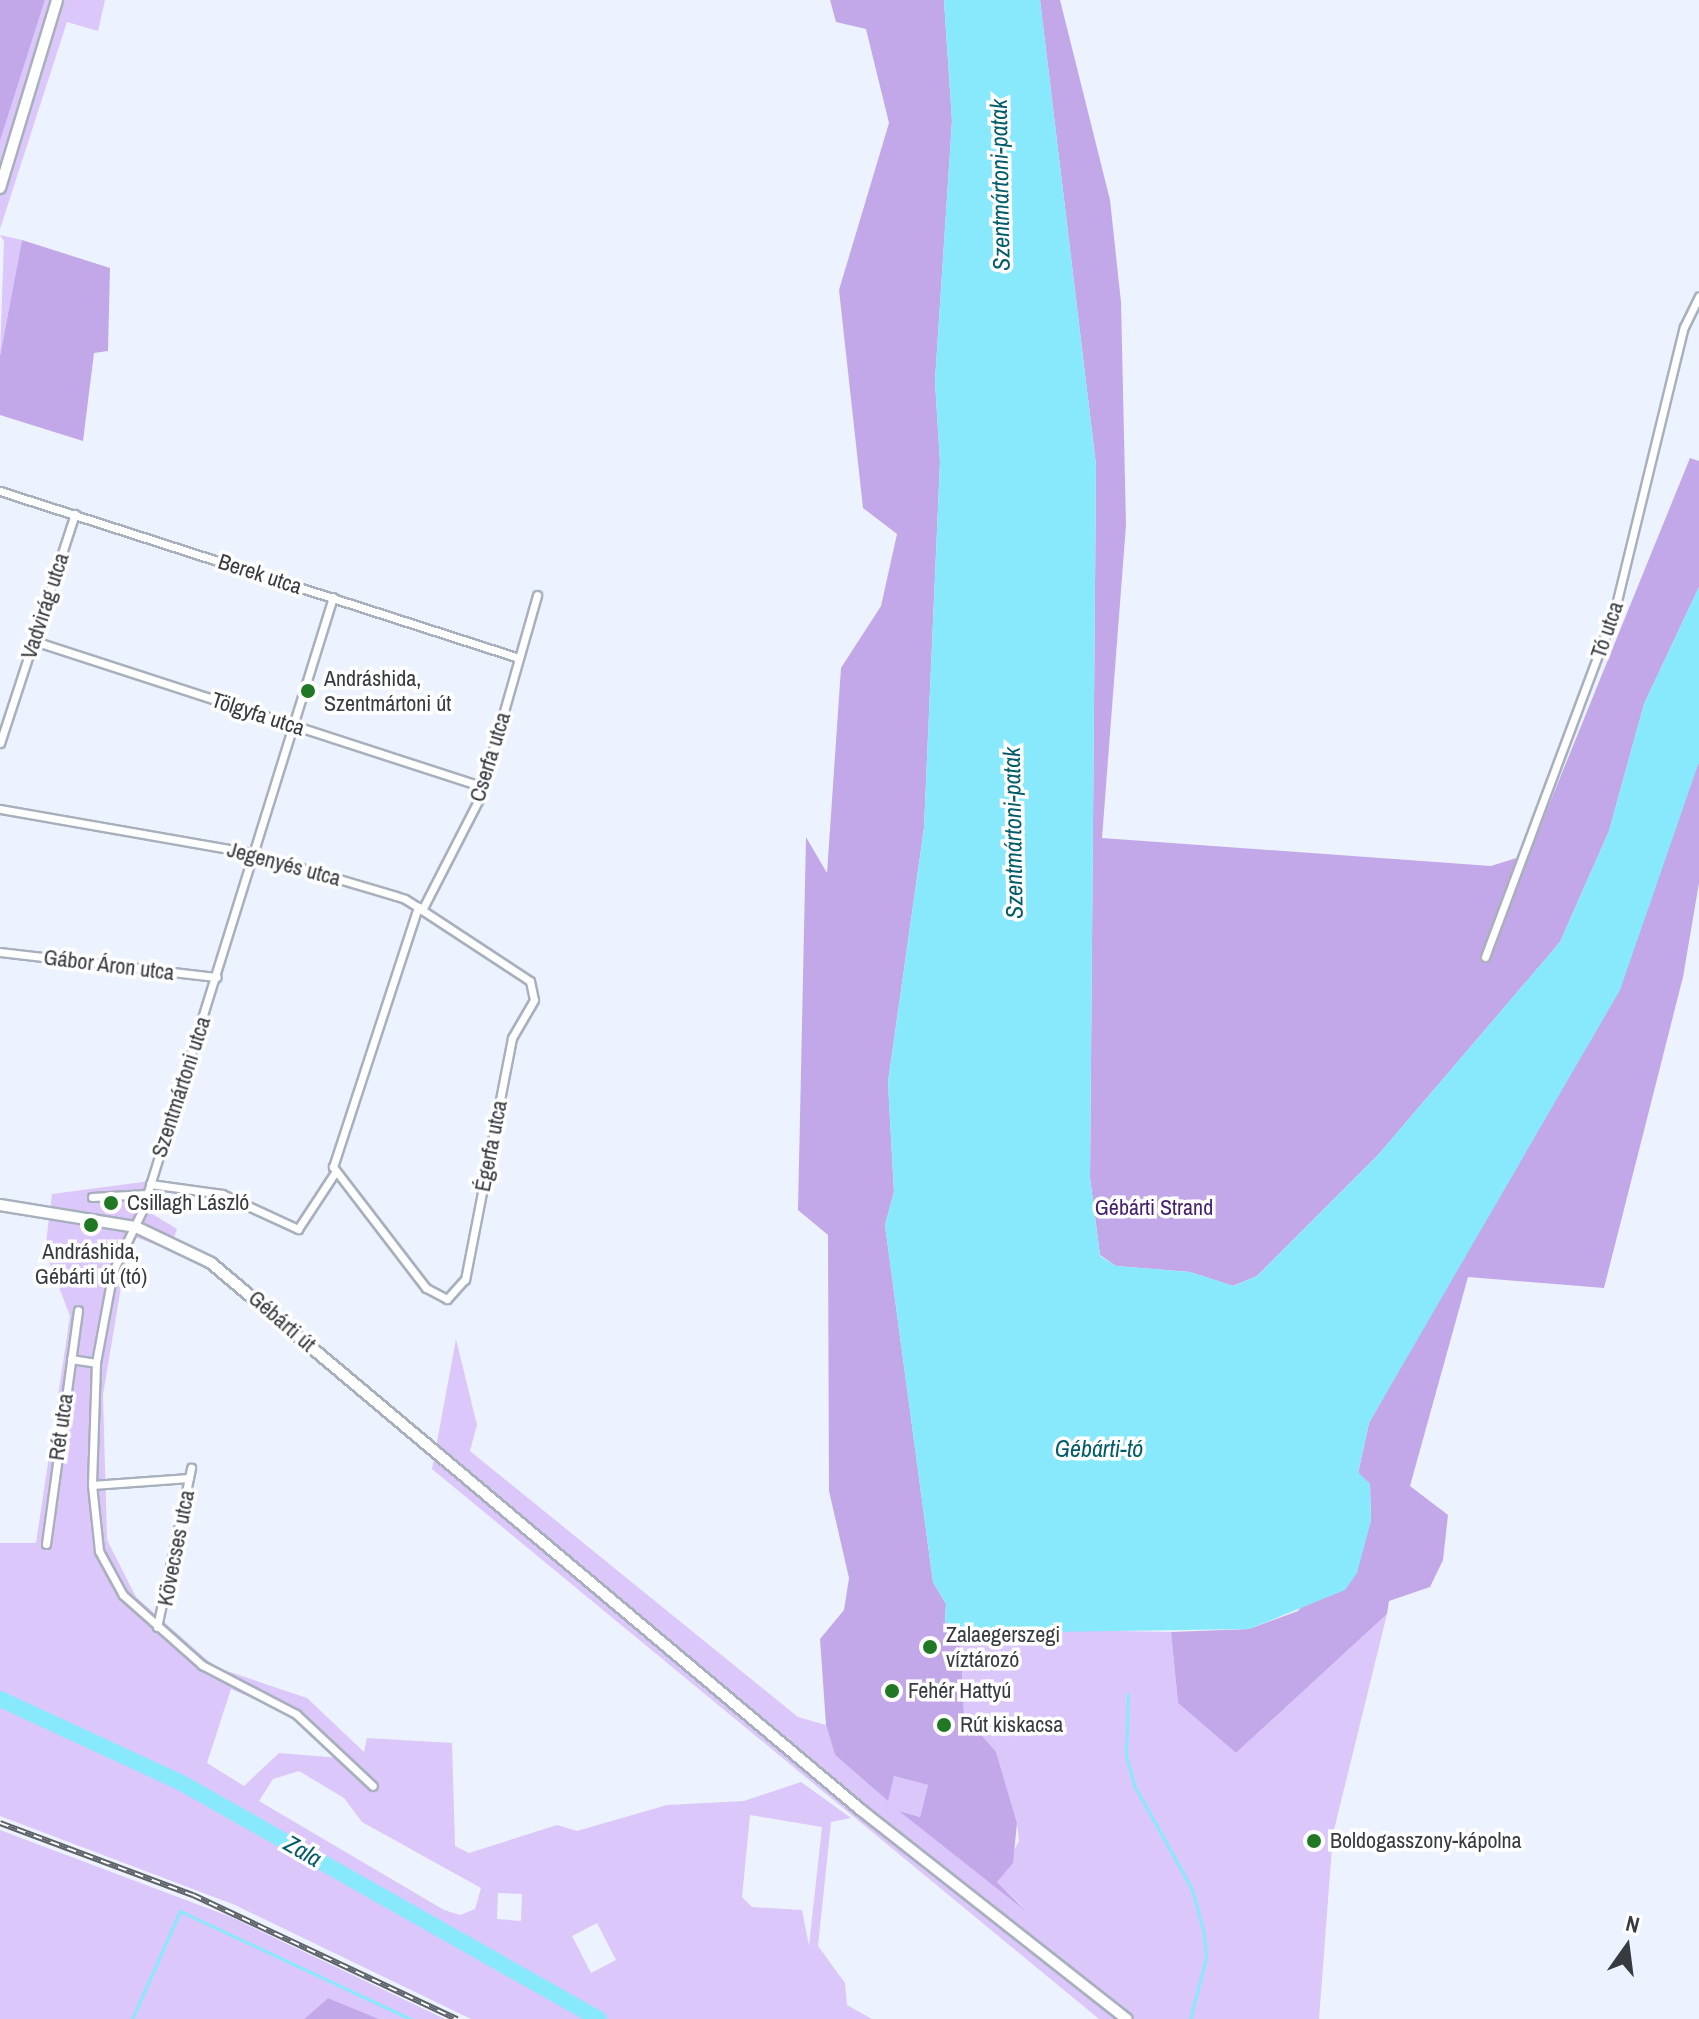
<!DOCTYPE html>
<meta charset="utf-8">
<style>
body{margin:0}
#map{position:relative;width:1699px;height:2019px;overflow:hidden;background:#ecf3fe;font-family:"Archivo Narrow",sans-serif}
div>[style]{position:absolute}
.green>*{inset:0;background:#dbc7fa}
.forest>*{inset:0;background:#c3a8e9}
.water>*{inset:0;background:#88e9fc}
.stream>*{height:3px;margin:-1.5px;padding:0 1.5px;transform-origin:1.5px;border-radius:1.5px;background:#88e9fc}
.river>*{height:16px;margin:-8px;padding:0 8px;transform-origin:8px;border-radius:8px;background:#88e9fc}
.roads{filter:drop-shadow(2px 0 #a8b0bd) drop-shadow(-2px 0 #a8b0bd) drop-shadow(0 2px #a8b0bd) drop-shadow(0 -2px #a8b0bd)}
.minor>*{height:7px;margin:-3.5px;padding:0 3.5px;transform-origin:3.5px;border-radius:3.5px;background:#fff}
.secondary>*{height:10px;margin:-5px;padding:0 5px;transform-origin:5px;border-radius:5px;background:#fff}
.rail>*{height:6px;margin-top:-3px;transform-origin:0;background:repeating-linear-gradient(90deg,#fff 0 9px,#5e6269 0 18px);box-sizing:border-box;border-block:2px solid #5e6269}
.dots>*{width:22px;height:22px;translate:-50% -50%;box-sizing:border-box;border:4px solid #fff;border-radius:50%}
span{translate:-50% -50%;white-space:nowrap;text-align:center;line-height:1.15;-webkit-text-stroke:7px #fff;paint-order:stroke}
.street-label{font-size:22px;color:#373b40}
.poi-label{font-size:22px;color:#373b40}
.left{translate:0 -50%;text-align:left}
.park-label{font-size:22px;color:#46216c}
.water-label{font-size:24px;color:#035c69;font-style:italic}
.north{position:absolute;left:1587px;top:1907px;width:80px;height:80px;-webkit-text-stroke:6px #fff;paint-order:stroke;rotate:14deg;font-size:22px;font-weight:700;line-height:32px;text-align:center;color:#373b40}
.north::after{content:'';display:block;margin:auto;width:28px;height:36px;background:#373b40;clip-path:polygon(50% 0,100% 100%,50% 72%,0 100%)}
</style>
<div id="map">
<div class="green">
<i style="clip-path:polygon(45px 0,105px 0,98px 31px,67px 22px,0 229px,0 141px)"></i>
<i style="clip-path:polygon(0 235px,22px 240px,0 356px,4px 241px)"></i>
<i style="clip-path:polygon(evenodd,158px 1180px,149px 1212px,177px 1229px,170px 1250px,135px 1237px,128px 1245px,103px 1395px,107px 1540px,136px 1597px,215px 1667px,307px 1698px,364px 1752px,367px 1738px,452px 1743px,455px 1846px,469px 1853px,557px 1825px,577px 1831px,667px 1805px,744px 1801px,801px 1782px,851px 1818px,831px 1822px,818px 1946px,845px 1983px,847px 2005px,872px 2019px,471px 2019px,235px 1905px,0 1816px,0 1543px,36px 1543px,70px 1316px,45px 1251px,52px 1194px,158px 1180px,231px 1689px,295px 1717px,341px 1758px,279px 1753px,244px 1786px,207px 1763px,231px 1689px,158px 1180px,299px 1771px,344px 1798px,362px 1822px,481px 1888px,475px 1909px,460px 1915px,444px 1910px,259px 1801px,273px 1779px,299px 1771px,158px 1180px,750px 1815px,822px 1827px,809px 1946px,802px 1910px,752px 1907px,742px 1897px,750px 1815px,158px 1180px,498px 1893px,522px 1894px,521px 1921px,497px 1919px,498px 1893px,158px 1180px,597px 1923px,616px 1960px,591px 1973px,572px 1936px,597px 1923px)"></i>
<i style="clip-path:polygon(456px 1339px,477px 1425px,470px 1451px,798px 1717px,826px 1725px,835px 1755px,887px 1800px,894px 1776px,928px 1785px,920px 1817px,902px 1812px,1027px 1911px,997px 1882px,1019px 1841px,1017px 1823px,996px 1753px,964px 1715px,960px 1628px,1171px 1632px,1178px 1703px,1236px 1753px,1387px 1614px,1333px 1834px,1319px 2019px,1099px 2019px,432px 1469px)"></i>
<i style="clip-path:polygon(0 1830px,231px 1917px,445px 2019px,379px 2019px,328px 1998px,304px 2019px,0 2019px)"></i>
</div>
<div class="forest">
<i style="clip-path:polygon(0 0,45px 0,0 141px)"></i>
<i style="clip-path:polygon(830px 0,944px 0,952px 121px,935px 381px,940px 462px,924px 828px,888px 1082px,894px 1192px,885px 1225px,933px 1582px,946px 1604px,945px 1622px,960px 1628px,964px 1715px,996px 1752px,1017px 1823px,1013px 1863px,997px 1882px,1027px 1912px,899px 1811px,920px 1817px,928px 1785px,894px 1776px,888px 1801px,835px 1755px,826px 1725px,820px 1639px,844px 1610px,849px 1578px,829px 1491px,828px 1235px,798px 1210px,806px 837px,827px 873px,841px 668px,881px 606px,897px 534px,863px 508px,839px 290px,889px 123px,866px 29px,836px 22px)"></i>
<i style="clip-path:polygon(1040px 0,1060px 0,1110px 200px,1121px 302px,1126px 525px,1102px 838px,1491px 866px,1529px 854px,1690px 458px,1699px 461px,1699px 587px,1644px 704px,1609px 831px,1560px 942px,1378px 1155px,1257px 1276px,1233px 1286px,1190px 1272px,1116px 1266px,1100px 1255px,1090px 1178px,1096px 465px)"></i>
<i style="clip-path:polygon(22px 240px,110px 268px,108px 351px,94px 353px,83px 441px,0 415px,0 356px)"></i>
<i style="clip-path:polygon(1699px 762px,1699px 883px,1683px 977px,1604px 1288px,1468px 1277px,1410px 1486px,1448px 1515px,1443px 1560px,1430px 1587px,1389px 1601px,1387px 1614px,1236px 1753px,1178px 1703px,1171px 1632px,1249px 1629px,1298px 1611px,1371px 1522px,1370px 1484px,1358px 1473px,1369px 1423px,1466px 1251px)"></i>
<i style="clip-path:polygon(328px 1998px,379px 2019px,304px 2019px)"></i>
</div>
<div class="water">
<i style="clip-path:polygon(944px 0,1040px 0,1096px 465px,1090px 1178px,1100px 1256px,1116px 1266px,1190px 1272px,1234px 1286px,1257px 1276px,1378px 1155px,1560px 942px,1609px 831px,1644px 704px,1699px 587px,1699px 762px,1620px 990px,1369px 1423px,1358px 1472px,1370px 1484px,1371px 1521px,1357px 1573px,1345px 1590px,1249px 1629px,976px 1633px,945px 1622px,946px 1604px,933px 1582px,885px 1225px,894px 1192px,888px 1083px,924px 828px,940px 462px,935px 381px,952px 121px)"></i>
</div>
<div class="stream">
<i style="left:1128px;top:1694px;width:61px;rotate:91.9deg"></i>
<i style="left:1126px;top:1755px;width:31px;rotate:75deg"></i>
<i style="left:1134px;top:1785px;width:119px;rotate:60.9deg"></i>
<i style="left:1192px;top:1889px;width:47px;rotate:75.1deg"></i>
<i style="left:1204px;top:1934px;width:24px;rotate:85deg"></i>
<i style="left:1206px;top:1958px;width:63px;rotate:104.7deg"></i>
<i style="left:132px;top:2019px;width:118px;rotate:-66deg"></i>
<i style="left:180px;top:1911px;width:255px;rotate:25.1deg"></i>
</div>
<div class="river">
<i style="left:0;top:1699px;width:198px;rotate:24.8deg"></i>
<i style="left:180px;top:1782px;width:481px;rotate:29.5deg"></i>
</div>
<div class="roads">
<div class="minor">
<i style="left:0;top:491px;width:545px;rotate:17.84deg"></i>
<i style="left:333px;top:597px;width:643px;rotate:107.28deg"></i>
<i style="left:142px;top:1211px;width:67px;rotate:115.8deg"></i>
<i style="left:113px;top:1271px;width:94px;rotate:100.5deg"></i>
<i style="left:96px;top:1363px;width:122px;rotate:91.9deg"></i>
<i style="left:92px;top:1485px;width:66px;rotate:83.9deg"></i>
<i style="left:99px;top:1551px;width:50px;rotate:61.4deg"></i>
<i style="left:123px;top:1595px;width:106px;rotate:41.5deg"></i>
<i style="left:202px;top:1665px;width:106px;rotate:27.5deg"></i>
<i style="left:296px;top:1714px;width:105px;rotate:43.1deg"></i>
<i style="left:34px;top:641px;width:472px;rotate:18deg"></i>
<i style="left:0;top:743px;width:241px;rotate:-71.9deg"></i>
<i style="left:0;top:809px;width:255px;rotate:9.9deg"></i>
<i style="left:251px;top:853px;width:151px;rotate:16.5deg"></i>
<i style="left:396px;top:896px;width:9px;rotate:18deg"></i>
<i style="left:405px;top:899px;width:15px;rotate:32deg"></i>
<i style="left:418px;top:907px;width:5px;rotate:37deg"></i>
<i style="left:422px;top:910px;width:129px;rotate:33.3deg"></i>
<i style="left:530px;top:981px;width:19px;rotate:78deg"></i>
<i style="left:534px;top:1000px;width:44px;rotate:120.1deg"></i>
<i style="left:512px;top:1038px;width:246px;rotate:101deg"></i>
<i style="left:465px;top:1279px;width:27px;rotate:132deg"></i>
<i style="left:447px;top:1299px;width:24px;rotate:-152deg"></i>
<i style="left:426px;top:1288px;width:153px;rotate:-127.5deg"></i>
<i style="left:333px;top:1167px;width:274px;rotate:-71.9deg"></i>
<i style="left:422px;top:910px;width:125px;rotate:-62.8deg"></i>
<i style="left:479px;top:799px;width:212px;rotate:-74.1deg"></i>
<i style="left:0;top:952px;width:218px;rotate:6.6deg"></i>
<i style="left:1485px;top:957px;width:371px;rotate:-69.5deg"></i>
<i style="left:1615px;top:609px;width:290px;rotate:-76.3deg"></i>
<i style="left:1684px;top:327px;width:34px;rotate:-64deg"></i>
<i style="left:150px;top:1184px;width:73px;rotate:7.9deg"></i>
<i style="left:222px;top:1194px;width:84px;rotate:24.7deg"></i>
<i style="left:298px;top:1229px;width:66px;rotate:-56.8deg"></i>
<i style="left:92px;top:1197px;width:55px;rotate:-3.1deg"></i>
<i style="left:71px;top:1359px;width:25px;rotate:9deg"></i>
<i style="left:92px;top:1485px;width:97px;rotate:-4.1deg"></i>
<i style="left:46px;top:1544px;width:236px;rotate:-82.2deg"></i>
<i style="left:157px;top:1627px;width:163px;rotate:-77.9deg"></i>
</div>
<div class="secondary">
<i style="left:0;top:188px;width:196px;rotate:-73.1deg"></i>
<i style="left:0;top:1205px;width:138px;rotate:9.2deg"></i>
<i style="left:136px;top:1227px;width:83px;rotate:25.6deg"></i>
<i style="left:211px;top:1263px;width:850px;rotate:40.08deg"></i>
<i style="left:861px;top:1810px;width:338px;rotate:38.2deg"></i>
</div>
</div>
<div class="rail">
<i style="left:0;top:1823px;width:206px;rotate:20.5deg"></i>
<i style="left:193px;top:1895px;width:292px;rotate:25.2deg"></i>
</div>
<div class="dots">
<i style="left:308px;top:691px;background:#217824"></i>
<i style="left:111px;top:1203px;background:#217824"></i>
<i style="left:91px;top:1225px;background:#217824"></i>
<i style="left:930px;top:1647px;background:#217824"></i>
<i style="left:892px;top:1691px;background:#217824"></i>
<i style="left:944px;top:1725px;background:#217824"></i>
<i style="left:1314px;top:1841px;background:#217824"></i>
</div>
<div class="street-label">
<span style="left:260px;top:574px;rotate:18deg">Berek utca</span>
<span style="left:45px;top:606px;rotate:-72deg">Vadvirág utca</span>
<span style="left:1607px;top:630px;rotate:-71deg">Tó utca</span>
<span style="left:258px;top:714px;rotate:18deg">Tölgyfa utca</span>
<span style="left:490px;top:757px;rotate:-73deg">Cserfa utca</span>
<span style="left:284px;top:864px;rotate:15deg">Jegenyés utca</span>
<span style="left:109px;top:965px;rotate:7deg">Gábor Áron utca</span>
<span style="left:181px;top:1087px;rotate:-72deg">Szentmártoni utca</span>
<span style="left:491px;top:1146px;rotate:-79deg">Égerfa utca</span>
<span style="left:282px;top:1321px;rotate:41deg">Gébárti út</span>
<span style="left:61px;top:1427px;rotate:-82deg">Rét utca</span>
<span style="left:176px;top:1548px;rotate:-79deg">Kövecses utca</span>
</div>
<div class="poi-label">
<span class="left" style="left:324px;top:691px">Andráshida,<br>Szentmártoni út</span>
<span class="left" style="left:127px;top:1203px">Csillagh László</span>
<span style="left:91px;top:1264px">Andráshida,<br>Gébárti út (tó)</span>
<span class="left" style="left:946px;top:1647px">Zalaegerszegi<br>víztározó</span>
<span class="left" style="left:908px;top:1691px">Fehér Hattyú</span>
<span class="left" style="left:960px;top:1725px">Rút kiskacsa</span>
<span class="left" style="left:1330px;top:1841px">Boldogasszony-kápolna</span>
</div>
<div class="park-label">
<span style="left:1154px;top:1208px">Gébárti Strand</span>
</div>
<div class="water-label">
<span style="left:1000px;top:185px;rotate:-91deg">Szentmártoni-patak</span>
<span style="left:1013px;top:833px;rotate:-91deg">Szentmártoni-patak</span>
<span style="left:1099px;top:1449px">Gébárti-tó</span>
<span style="left:303px;top:1851px;rotate:30deg">Zala</span>
</div>
<div class="north">N</div>
</div>
